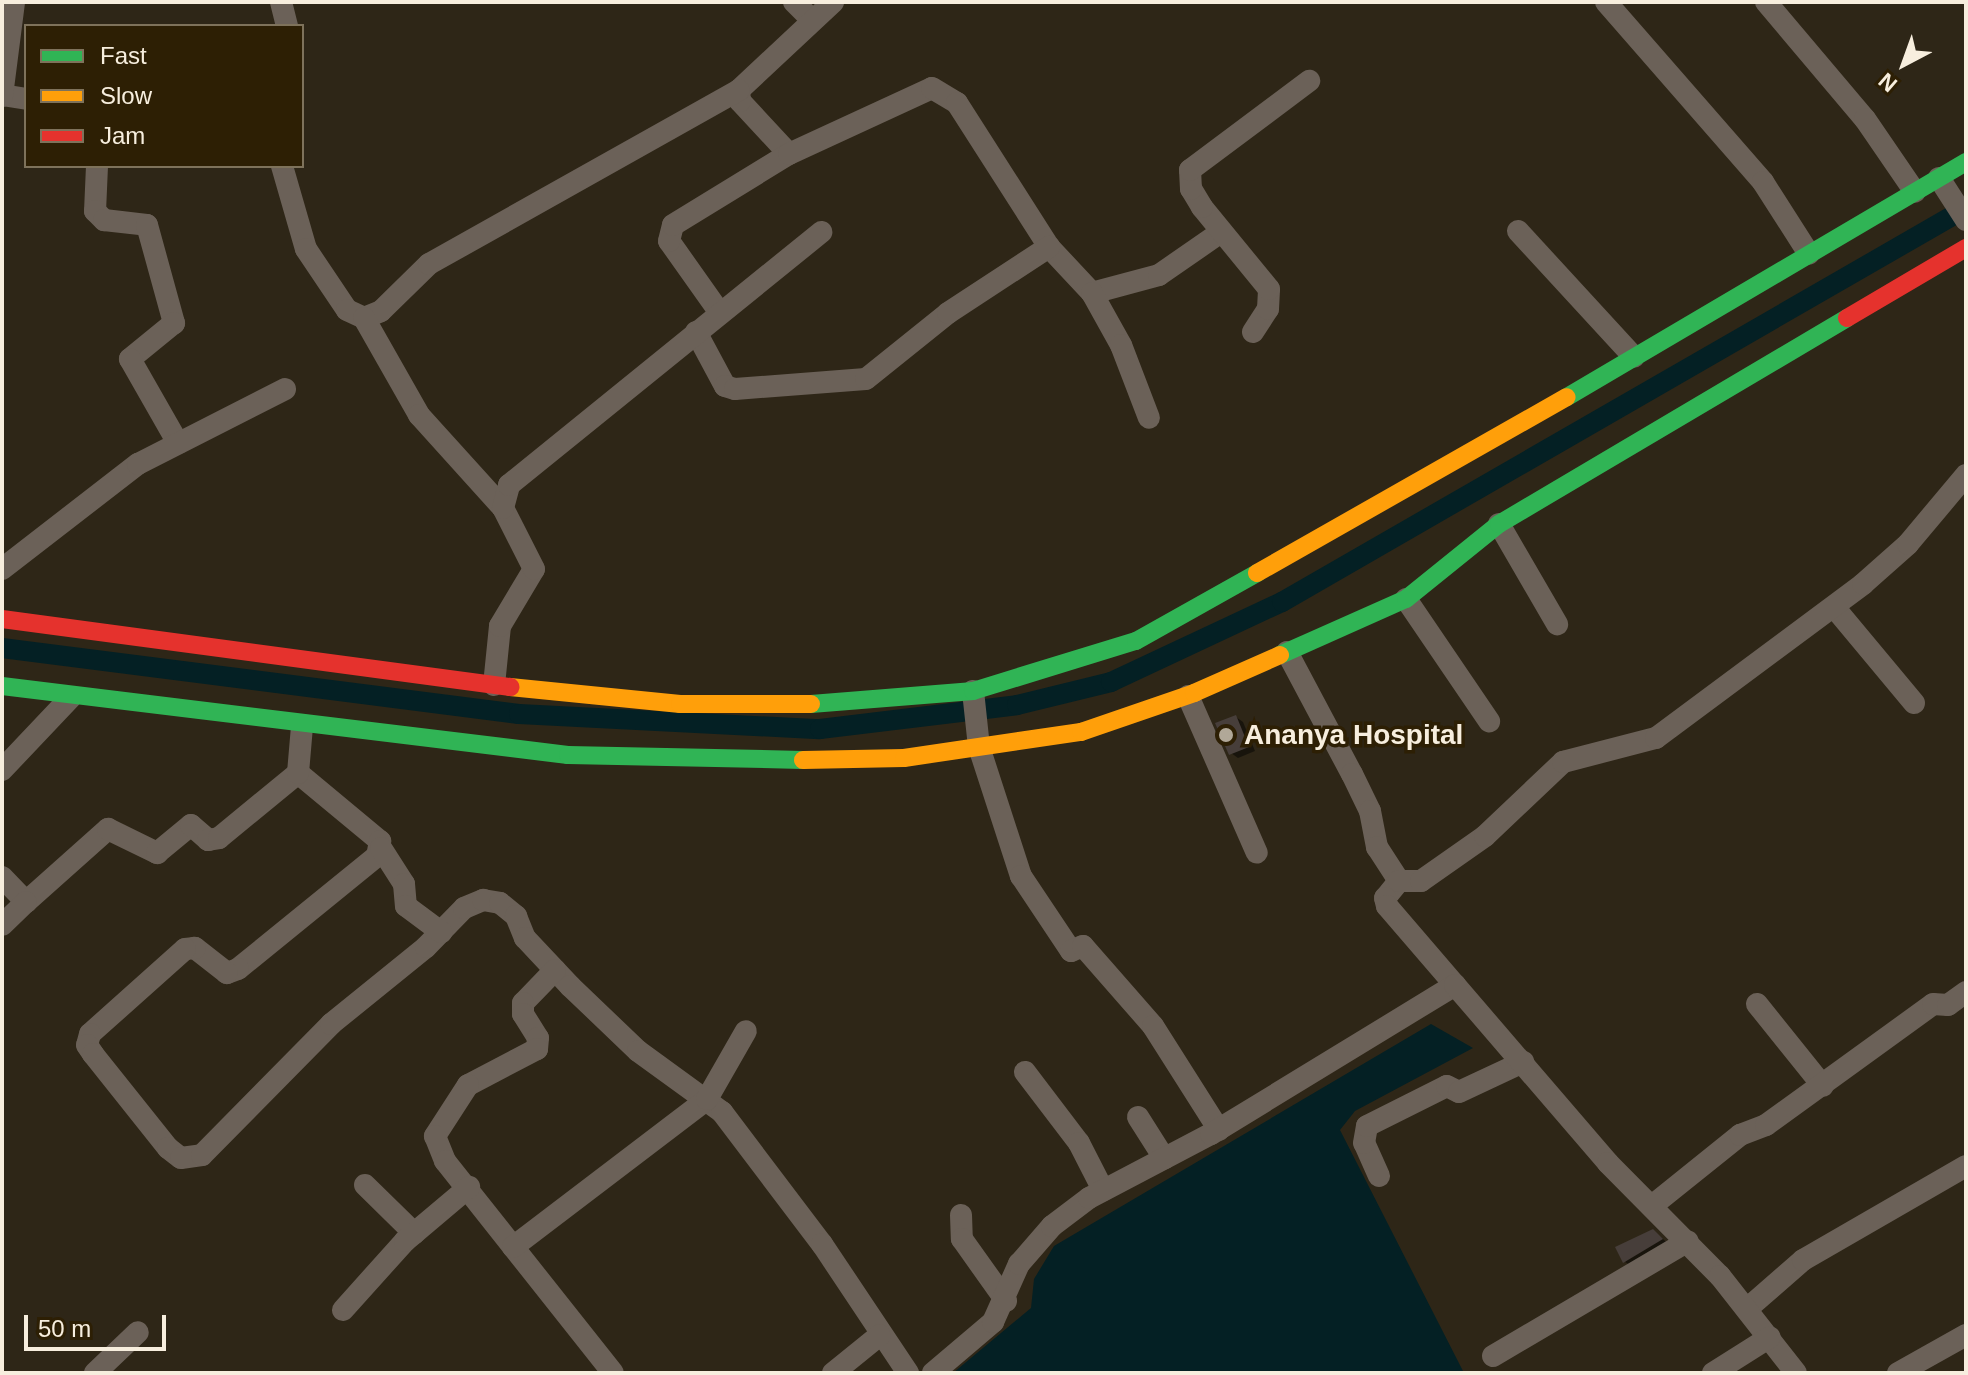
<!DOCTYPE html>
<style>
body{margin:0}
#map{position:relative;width:1968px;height:1375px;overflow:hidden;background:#2e2617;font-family:Arial,sans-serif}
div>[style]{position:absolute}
.water>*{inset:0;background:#042024}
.shadow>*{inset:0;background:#0007}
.canal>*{height:20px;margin:-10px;padding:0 10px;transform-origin:10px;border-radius:10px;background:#042024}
.building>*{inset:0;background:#473e3a}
.street>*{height:22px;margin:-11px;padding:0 11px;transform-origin:11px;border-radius:11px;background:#6b6158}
.fast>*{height:18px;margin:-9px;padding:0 9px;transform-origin:9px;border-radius:9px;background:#30b455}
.slow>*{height:18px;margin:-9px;padding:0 9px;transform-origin:9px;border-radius:9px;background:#ff9f0a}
.jam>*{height:18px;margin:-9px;padding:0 9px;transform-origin:9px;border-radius:9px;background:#e5322d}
.dots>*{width:22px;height:22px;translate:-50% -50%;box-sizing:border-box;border:4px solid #2d1f04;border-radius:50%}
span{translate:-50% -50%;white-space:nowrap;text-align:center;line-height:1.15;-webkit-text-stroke:7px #2d1f04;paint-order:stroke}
.poi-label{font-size:28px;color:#f7eede;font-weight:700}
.left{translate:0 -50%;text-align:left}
.frame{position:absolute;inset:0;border:4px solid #f7eede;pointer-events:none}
.legend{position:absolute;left:24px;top:24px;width:280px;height:144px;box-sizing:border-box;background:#2d1f04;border:2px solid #7e725b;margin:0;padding:10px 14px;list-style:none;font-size:24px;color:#f7eede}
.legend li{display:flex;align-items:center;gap:16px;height:40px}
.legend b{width:40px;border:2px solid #7e725b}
.north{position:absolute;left:1864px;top:24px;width:80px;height:80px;-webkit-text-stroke:6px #2d1f04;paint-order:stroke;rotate:221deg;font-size:22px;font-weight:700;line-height:32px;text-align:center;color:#f7eede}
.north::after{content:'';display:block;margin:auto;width:28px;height:36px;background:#f7eede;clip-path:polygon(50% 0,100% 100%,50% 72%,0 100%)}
.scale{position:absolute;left:24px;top:1315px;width:142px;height:36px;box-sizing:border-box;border:4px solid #f7eede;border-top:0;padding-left:10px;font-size:24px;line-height:28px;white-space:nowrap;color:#f7eede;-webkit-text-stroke:6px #2d1f04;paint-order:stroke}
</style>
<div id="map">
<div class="water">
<i style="clip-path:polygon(1431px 1024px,1473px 1048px,1355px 1111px,1340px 1130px,1464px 1373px,953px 1373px,1031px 1308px,1034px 1279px,1054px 1246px)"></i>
</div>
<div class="shadow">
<i style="clip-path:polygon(1236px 717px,1243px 722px,1255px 751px,1238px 758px,1231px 753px)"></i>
<i style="clip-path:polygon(1653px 1231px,1669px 1244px,1632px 1266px,1625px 1262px)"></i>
</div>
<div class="canal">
<i style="left:2px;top:648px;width:521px;rotate:7.28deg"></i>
<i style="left:519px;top:714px;width:301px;rotate:2.9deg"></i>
<i style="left:820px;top:729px;width:198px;rotate:-6.9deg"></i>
<i style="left:1017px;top:705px;width:97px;rotate:-13.7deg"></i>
<i style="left:1111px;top:682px;width:189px;rotate:-25.1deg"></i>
<i style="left:1282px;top:602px;width:789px;rotate:-29.94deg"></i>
</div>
<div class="building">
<i style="clip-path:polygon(1236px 715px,1249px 747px,1229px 755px,1215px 723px)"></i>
<i style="clip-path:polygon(1653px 1229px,1663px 1239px,1623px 1263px,1615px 1247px)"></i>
</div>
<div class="street">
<i style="left:281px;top:2px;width:25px;rotate:76deg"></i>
<i style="left:794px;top:2px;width:23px;rotate:45deg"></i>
<i style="left:1606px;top:2px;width:239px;rotate:48.9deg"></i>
<i style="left:1763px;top:182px;width:85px;rotate:57.4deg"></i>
<i style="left:1766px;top:2px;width:153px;rotate:49.8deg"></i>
<i style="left:1865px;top:119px;width:88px;rotate:55.6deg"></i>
<i style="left:2px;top:95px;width:24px;rotate:9deg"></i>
<i style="left:2px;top:96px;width:95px;rotate:-82.7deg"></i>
<i style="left:789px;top:154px;width:72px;rotate:-132.8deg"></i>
<i style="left:740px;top:101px;width:11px;rotate:-95deg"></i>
<i style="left:739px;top:90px;width:129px;rotate:-43.1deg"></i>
<i style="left:97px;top:166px;width:45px;rotate:92.5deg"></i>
<i style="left:95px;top:211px;width:13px;rotate:45deg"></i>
<i style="left:104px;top:220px;width:43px;rotate:6.6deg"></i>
<i style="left:147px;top:225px;width:102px;rotate:74.6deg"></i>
<i style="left:174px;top:323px;width:57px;rotate:140.7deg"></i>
<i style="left:130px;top:359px;width:97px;rotate:60.3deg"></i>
<i style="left:282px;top:166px;width:86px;rotate:73.9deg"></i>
<i style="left:306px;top:249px;width:73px;rotate:56.1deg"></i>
<i style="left:347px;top:310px;width:19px;rotate:25deg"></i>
<i style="left:364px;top:318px;width:18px;rotate:-22deg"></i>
<i style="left:381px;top:311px;width:67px;rotate:-44.4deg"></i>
<i style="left:429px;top:264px;width:355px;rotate:-29.3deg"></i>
<i style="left:1939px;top:178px;width:50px;rotate:57.3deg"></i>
<i style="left:1518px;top:231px;width:171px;rotate:47.4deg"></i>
<i style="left:1092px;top:293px;width:69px;rotate:-15deg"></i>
<i style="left:1159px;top:275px;width:75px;rotate:-34.7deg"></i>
<i style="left:720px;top:313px;width:88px;rotate:-125.3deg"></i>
<i style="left:669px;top:241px;width:16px;rotate:-76deg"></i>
<i style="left:673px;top:225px;width:136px;rotate:-31.5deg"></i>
<i style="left:789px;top:154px;width:157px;rotate:-24.8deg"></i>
<i style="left:932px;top:88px;width:29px;rotate:31deg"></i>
<i style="left:957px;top:103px;width:171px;rotate:57.4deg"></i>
<i style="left:1049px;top:247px;width:63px;rotate:46.9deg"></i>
<i style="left:1092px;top:293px;width:60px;rotate:60.9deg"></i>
<i style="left:1121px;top:345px;width:78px;rotate:69deg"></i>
<i style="left:364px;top:318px;width:112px;rotate:60.4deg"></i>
<i style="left:419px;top:415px;width:125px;rotate:47.9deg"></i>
<i style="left:696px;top:332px;width:61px;rotate:61.8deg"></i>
<i style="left:725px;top:386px;width:10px;rotate:17deg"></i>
<i style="left:735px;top:389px;width:131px;rotate:-4.4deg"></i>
<i style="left:866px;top:379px;width:105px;rotate:-38.8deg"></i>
<i style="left:948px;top:313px;width:121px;rotate:-33.2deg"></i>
<i style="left:1253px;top:332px;width:27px;rotate:-57deg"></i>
<i style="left:1268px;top:309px;width:20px;rotate:-87deg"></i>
<i style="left:1269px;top:289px;width:106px;rotate:-129.3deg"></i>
<i style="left:1202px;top:207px;width:21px;rotate:-121deg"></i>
<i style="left:1191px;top:189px;width:19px;rotate:-93deg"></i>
<i style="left:1190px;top:170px;width:149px;rotate:-36.8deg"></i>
<i style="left:1499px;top:524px;width:116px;rotate:59.9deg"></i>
<i style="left:2px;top:569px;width:172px;rotate:-37.7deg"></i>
<i style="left:138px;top:464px;width:165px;rotate:-27deg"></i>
<i style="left:1406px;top:599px;width:148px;rotate:55.8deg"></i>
<i style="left:1834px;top:607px;width:125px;rotate:50.2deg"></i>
<i style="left:1287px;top:652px;width:138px;rotate:62deg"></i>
<i style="left:1352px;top:774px;width:41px;rotate:64.1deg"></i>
<i style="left:1370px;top:811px;width:37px;rotate:79deg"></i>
<i style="left:1377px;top:847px;width:40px;rotate:57.1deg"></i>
<i style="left:1399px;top:881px;width:22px;rotate:129deg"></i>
<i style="left:1385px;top:898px;width:8px;rotate:76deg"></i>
<i style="left:1387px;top:906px;width:104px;rotate:49.3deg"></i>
<i style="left:494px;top:685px;width:59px;rotate:-84.2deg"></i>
<i style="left:500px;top:626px;width:66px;rotate:-59.2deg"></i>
<i style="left:534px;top:569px;width:68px;rotate:-116.9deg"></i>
<i style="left:503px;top:508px;width:24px;rotate:-75deg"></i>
<i style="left:509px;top:485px;width:402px;rotate:-39deg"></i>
<i style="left:973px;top:691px;width:56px;rotate:83.9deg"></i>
<i style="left:979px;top:747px;width:136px;rotate:72deg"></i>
<i style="left:1021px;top:876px;width:90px;rotate:56.3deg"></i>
<i style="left:1071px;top:951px;width:13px;rotate:-23deg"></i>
<i style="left:1083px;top:946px;width:106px;rotate:48.8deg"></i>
<i style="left:1153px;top:1026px;width:123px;rotate:57.6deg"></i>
<i style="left:1188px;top:696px;width:171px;rotate:66.3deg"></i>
<i style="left:2px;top:770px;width:100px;rotate:-46.6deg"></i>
<i style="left:298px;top:773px;width:107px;rotate:39.7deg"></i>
<i style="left:380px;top:841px;width:15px;rotate:101deg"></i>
<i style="left:377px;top:856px;width:179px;rotate:140.9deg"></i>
<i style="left:238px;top:969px;width:12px;rotate:160deg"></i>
<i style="left:227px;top:973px;width:41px;rotate:-142deg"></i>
<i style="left:195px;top:948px;width:10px;rotate:174deg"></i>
<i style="left:185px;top:949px;width:127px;rotate:138.2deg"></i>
<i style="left:90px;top:1034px;width:11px;rotate:105deg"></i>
<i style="left:87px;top:1045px;width:11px;rotate:56deg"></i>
<i style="left:93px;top:1054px;width:120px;rotate:51.4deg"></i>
<i style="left:168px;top:1148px;width:16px;rotate:38deg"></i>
<i style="left:181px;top:1158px;width:21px;rotate:-8deg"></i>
<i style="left:202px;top:1155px;width:184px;rotate:-45.4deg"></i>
<i style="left:331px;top:1024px;width:122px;rotate:-39deg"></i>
<i style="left:426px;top:947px;width:54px;rotate:-45.7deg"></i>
<i style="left:464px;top:908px;width:21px;rotate:-23deg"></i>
<i style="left:483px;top:900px;width:17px;rotate:10deg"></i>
<i style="left:500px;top:903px;width:21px;rotate:39deg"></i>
<i style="left:516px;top:916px;width:24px;rotate:68deg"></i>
<i style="left:525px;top:938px;width:66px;rotate:46.8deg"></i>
<i style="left:570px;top:986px;width:94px;rotate:43.7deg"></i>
<i style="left:638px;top:1051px;width:104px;rotate:36deg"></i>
<i style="left:722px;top:1112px;width:166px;rotate:52.9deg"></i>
<i style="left:822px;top:1244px;width:155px;rotate:56.3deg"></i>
<i style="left:381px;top:848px;width:43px;rotate:57.4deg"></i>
<i style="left:404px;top:884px;width:22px;rotate:85deg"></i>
<i style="left:406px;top:906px;width:44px;rotate:36.6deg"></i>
<i style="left:2px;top:877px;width:35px;rotate:46deg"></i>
<i style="left:26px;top:902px;width:110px;rotate:-41.7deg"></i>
<i style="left:108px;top:829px;width:55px;rotate:26.1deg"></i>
<i style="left:157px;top:853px;width:44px;rotate:-39.5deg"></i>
<i style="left:191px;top:825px;width:23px;rotate:41deg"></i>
<i style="left:208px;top:840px;width:11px;rotate:-10deg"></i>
<i style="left:219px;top:838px;width:102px;rotate:-39.4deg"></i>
<i style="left:298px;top:773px;width:47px;rotate:-85.1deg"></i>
<i style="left:1399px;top:881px;width:22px"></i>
<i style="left:1421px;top:881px;width:78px;rotate:-35.1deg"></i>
<i style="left:1485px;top:836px;width:108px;rotate:-43.5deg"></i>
<i style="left:1563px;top:762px;width:96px;rotate:-14.5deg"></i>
<i style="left:1656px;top:738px;width:258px;rotate:-36.6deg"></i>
<i style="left:1863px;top:584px;width:60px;rotate:-41.6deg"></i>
<i style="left:1908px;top:544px;width:90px;rotate:-50deg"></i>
<i style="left:2px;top:925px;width:33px;rotate:-44deg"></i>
<i style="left:555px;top:970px;width:46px;rotate:134.1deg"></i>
<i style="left:523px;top:1003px;width:11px;rotate:90deg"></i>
<i style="left:523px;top:1014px;width:28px;rotate:58deg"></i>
<i style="left:538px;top:1038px;width:11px;rotate:95deg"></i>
<i style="left:537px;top:1049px;width:78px;rotate:152.4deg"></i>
<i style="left:468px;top:1085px;width:61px;rotate:122.9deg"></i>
<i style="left:435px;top:1136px;width:27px;rotate:68deg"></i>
<i style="left:445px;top:1161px;width:270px;rotate:51.6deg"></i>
<i style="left:1757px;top:1004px;width:105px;rotate:51.2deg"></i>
<i style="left:1025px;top:1072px;width:89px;rotate:52.7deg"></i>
<i style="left:1079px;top:1143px;width:53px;rotate:62.9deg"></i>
<i style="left:1138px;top:1117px;width:49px;rotate:57.6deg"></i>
<i style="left:1379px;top:1176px;width:36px;rotate:-114deg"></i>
<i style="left:1364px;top:1143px;width:17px;rotate:-80deg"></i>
<i style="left:1367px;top:1126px;width:89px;rotate:-26.6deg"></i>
<i style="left:1447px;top:1086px;width:13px;rotate:27deg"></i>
<i style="left:1459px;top:1092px;width:71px;rotate:-25.1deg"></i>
<i style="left:365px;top:1185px;width:69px;rotate:44.4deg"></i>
<i style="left:1653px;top:1205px;width:112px;rotate:-38.8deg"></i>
<i style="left:1740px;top:1135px;width:28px;rotate:-21deg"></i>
<i style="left:1766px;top:1125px;width:206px;rotate:-35.9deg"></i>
<i style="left:1933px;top:1004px;width:15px;rotate:4deg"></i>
<i style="left:1948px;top:1005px;width:22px;rotate:-36deg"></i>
<i style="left:961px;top:1215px;width:24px;rotate:88deg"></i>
<i style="left:962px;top:1239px;width:76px;rotate:54.6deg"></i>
<i style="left:513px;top:1247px;width:244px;rotate:-37.3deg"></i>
<i style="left:707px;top:1099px;width:78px;rotate:-60.2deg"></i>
<i style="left:1748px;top:1308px;width:73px;rotate:-41.1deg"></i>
<i style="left:1803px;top:1260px;width:188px;rotate:-30deg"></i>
<i style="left:343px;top:1310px;width:93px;rotate:-48.1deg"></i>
<i style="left:405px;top:1241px;width:84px;rotate:-40.2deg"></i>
<i style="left:1493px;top:1356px;width:226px;rotate:-30.5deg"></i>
<i style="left:95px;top:1373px;width:59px;rotate:-43.6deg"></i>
<i style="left:833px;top:1373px;width:60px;rotate:-39deg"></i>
<i style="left:933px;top:1373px;width:79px;rotate:-40.4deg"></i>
<i style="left:993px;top:1322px;width:64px;rotate:-65.9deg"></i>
<i style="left:1019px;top:1264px;width:50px;rotate:-49deg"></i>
<i style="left:1052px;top:1226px;width:46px;rotate:-37.1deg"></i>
<i style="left:1089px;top:1198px;width:138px;rotate:-27.7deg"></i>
<i style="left:1211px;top:1134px;width:286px;rotate:-31.4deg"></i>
<i style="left:1455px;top:985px;width:235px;rotate:49.3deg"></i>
<i style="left:1608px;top:1163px;width:159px;rotate:45.3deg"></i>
<i style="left:1720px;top:1276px;width:123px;rotate:51.9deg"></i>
<i style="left:1713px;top:1373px;width:67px;rotate:-32.3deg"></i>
<i style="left:1898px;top:1373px;width:78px;rotate:-29.2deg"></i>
</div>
<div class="fast">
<i style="left:1567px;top:397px;width:463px;rotate:-30.5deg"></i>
<i style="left:1280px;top:655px;width:138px;rotate:-24deg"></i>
<i style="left:1406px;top:599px;width:119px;rotate:-38.9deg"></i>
<i style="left:1499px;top:524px;width:404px;rotate:-30.6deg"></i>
<i style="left:2px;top:686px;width:570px;rotate:6.95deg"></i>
<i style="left:568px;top:755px;width:235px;rotate:1.2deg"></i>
<i style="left:811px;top:704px;width:163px;rotate:-4.6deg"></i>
<i style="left:973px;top:691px;width:170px;rotate:-17.1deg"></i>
<i style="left:1136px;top:641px;width:139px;rotate:-29.3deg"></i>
</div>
<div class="slow">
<i style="left:1257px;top:573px;width:356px;rotate:-29.6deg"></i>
<i style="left:510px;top:687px;width:171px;rotate:5.7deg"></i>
<i style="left:680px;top:704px;width:131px"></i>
<i style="left:803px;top:760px;width:101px;rotate:-1.1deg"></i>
<i style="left:904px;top:758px;width:179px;rotate:-8.4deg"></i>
<i style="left:1081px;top:732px;width:120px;rotate:-19deg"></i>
<i style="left:1194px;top:693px;width:94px;rotate:-23.8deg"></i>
</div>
<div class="jam">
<i style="left:1847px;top:318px;width:138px;rotate:-30.5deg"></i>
<i style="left:2px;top:619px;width:513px;rotate:7.62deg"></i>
</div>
<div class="dots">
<i style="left:1226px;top:735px;background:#b1a898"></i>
</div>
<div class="poi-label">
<span class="left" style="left:1244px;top:735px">Ananya Hospital</span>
</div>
<div class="frame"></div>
<ul class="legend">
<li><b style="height:10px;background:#30b455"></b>Fast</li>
<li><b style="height:10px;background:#ff9f0a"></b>Slow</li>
<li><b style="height:10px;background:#e5322d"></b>Jam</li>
</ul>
<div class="north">N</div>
<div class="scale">50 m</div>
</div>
